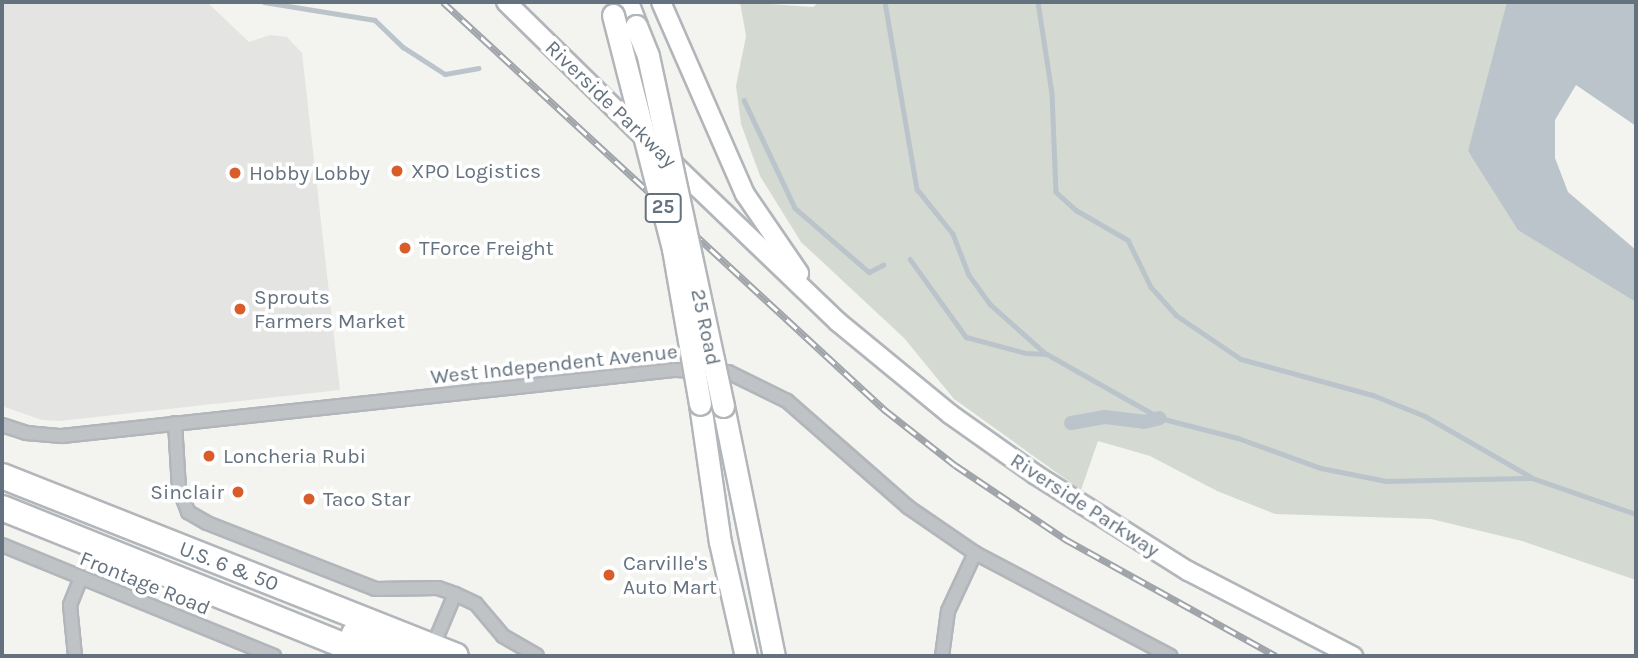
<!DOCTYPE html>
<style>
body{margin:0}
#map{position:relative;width:1638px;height:658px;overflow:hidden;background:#f3f4f0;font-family:Karla,sans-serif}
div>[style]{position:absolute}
.built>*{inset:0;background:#e4e5e3}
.green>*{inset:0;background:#d4dad1}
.water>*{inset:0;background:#bac4ca}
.stream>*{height:4.5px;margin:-2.25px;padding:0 2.25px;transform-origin:2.25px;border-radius:2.25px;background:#bac4ca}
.canal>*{height:14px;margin:-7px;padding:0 7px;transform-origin:7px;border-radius:7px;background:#bac4ca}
.roads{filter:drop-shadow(2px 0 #b2b6ba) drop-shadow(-2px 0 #b2b6ba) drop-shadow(0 2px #b2b6ba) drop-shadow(0 -2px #b2b6ba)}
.street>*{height:12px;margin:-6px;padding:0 6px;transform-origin:6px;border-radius:6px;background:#bfc3c6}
.secondary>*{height:18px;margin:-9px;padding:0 9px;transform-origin:9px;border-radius:9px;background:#fff}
.primary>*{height:21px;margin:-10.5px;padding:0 10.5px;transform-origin:10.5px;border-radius:10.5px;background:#fff}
.highway>*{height:24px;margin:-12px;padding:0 12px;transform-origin:12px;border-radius:12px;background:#fff}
.rail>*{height:7px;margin-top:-3.5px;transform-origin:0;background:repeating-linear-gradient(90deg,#fff 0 13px,#a0a5aa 0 26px);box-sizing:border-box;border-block:2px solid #a0a5aa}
.bridges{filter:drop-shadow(2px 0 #b2b6b9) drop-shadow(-2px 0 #b2b6b9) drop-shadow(0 2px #b2b6b9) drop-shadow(0 -2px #b2b6b9)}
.primary-bridge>*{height:21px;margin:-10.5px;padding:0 10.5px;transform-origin:10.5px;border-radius:10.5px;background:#fff}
.dots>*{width:19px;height:19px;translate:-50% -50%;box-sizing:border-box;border:4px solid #fff;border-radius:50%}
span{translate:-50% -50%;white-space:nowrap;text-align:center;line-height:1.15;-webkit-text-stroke:7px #fff;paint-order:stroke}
.shield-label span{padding:2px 5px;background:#fff;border:2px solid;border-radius:5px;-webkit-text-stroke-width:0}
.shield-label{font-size:19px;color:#64727f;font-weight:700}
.street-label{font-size:21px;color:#64727f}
.poi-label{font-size:21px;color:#64727f}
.left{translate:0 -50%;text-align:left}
.right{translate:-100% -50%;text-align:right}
.frame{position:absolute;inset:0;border:4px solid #64727f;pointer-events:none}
</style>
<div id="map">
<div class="built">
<i style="clip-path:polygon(2px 2px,207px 2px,249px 42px,270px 35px,287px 37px,302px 53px,340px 390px,60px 421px,42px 420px,2px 406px)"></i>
</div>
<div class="green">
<i style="clip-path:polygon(740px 2px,813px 7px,819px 2px,1508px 2px,1468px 152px,1636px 302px,1636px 580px,1522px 541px,1431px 519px,1275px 514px,1217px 491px,1150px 456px,1098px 441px,1081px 490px,954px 399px,904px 338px,801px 242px,760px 176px,741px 124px,736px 86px,746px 36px)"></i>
</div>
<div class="water">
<i style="clip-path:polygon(1507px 2px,1636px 2px,1636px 126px,1576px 85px,1555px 120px,1555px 158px,1568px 192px,1636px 250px,1636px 302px,1518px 230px,1468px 151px)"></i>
</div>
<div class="stream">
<i style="left:264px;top:2px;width:112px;rotate:9.2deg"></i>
<i style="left:375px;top:20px;width:39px;rotate:44deg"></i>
<i style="left:403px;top:47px;width:50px;rotate:32.7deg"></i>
<i style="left:445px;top:74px;width:34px;rotate:-10deg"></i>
<i style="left:885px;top:2px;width:190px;rotate:80.3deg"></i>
<i style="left:917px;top:189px;width:58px;rotate:51.3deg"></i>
<i style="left:953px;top:234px;width:44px;rotate:68.7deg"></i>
<i style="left:969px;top:275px;width:37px;rotate:54deg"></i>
<i style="left:991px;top:305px;width:72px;rotate:41.6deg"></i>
<i style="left:1038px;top:2px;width:92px;rotate:81.3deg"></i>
<i style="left:1052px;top:93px;width:99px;rotate:87.7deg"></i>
<i style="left:1056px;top:192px;width:27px;rotate:42deg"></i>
<i style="left:1076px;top:210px;width:60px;rotate:30deg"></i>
<i style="left:1128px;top:240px;width:52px;rotate:63.9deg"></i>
<i style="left:1151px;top:287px;width:38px;rotate:48deg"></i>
<i style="left:1176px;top:315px;width:78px;rotate:34.1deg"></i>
<i style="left:1241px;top:359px;width:137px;rotate:15.3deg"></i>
<i style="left:1373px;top:395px;width:56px;rotate:22deg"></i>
<i style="left:1425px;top:416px;width:122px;rotate:29.9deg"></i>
<i style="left:744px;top:100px;width:119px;rotate:64.7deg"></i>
<i style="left:795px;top:208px;width:98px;rotate:40.9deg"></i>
<i style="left:869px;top:272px;width:16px;rotate:-27deg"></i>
<i style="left:910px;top:259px;width:96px;rotate:54.3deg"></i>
<i style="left:966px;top:337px;width:62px;rotate:14.9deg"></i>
<i style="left:1026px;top:353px;width:21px;rotate:3deg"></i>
<i style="left:1047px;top:354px;width:130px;rotate:29.5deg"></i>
<i style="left:1160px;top:418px;width:81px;rotate:14.4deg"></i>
<i style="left:1238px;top:438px;width:88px;rotate:19.9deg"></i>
<i style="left:1321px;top:468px;width:66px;rotate:11.3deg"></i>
<i style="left:1386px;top:481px;width:146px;rotate:-1.2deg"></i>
<i style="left:1532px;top:478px;width:110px;rotate:19.1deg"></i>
</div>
<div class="canal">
<i style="left:1071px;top:423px;width:35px;rotate:-10deg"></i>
<i style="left:1105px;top:417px;width:39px;rotate:7deg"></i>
<i style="left:1144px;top:422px;width:16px;rotate:-14deg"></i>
</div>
<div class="roads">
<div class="street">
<i style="left:175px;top:423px;width:65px;rotate:86.5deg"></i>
<i style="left:179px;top:488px;width:26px;rotate:69deg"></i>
<i style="left:188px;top:512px;width:22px;rotate:30deg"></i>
<i style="left:207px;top:523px;width:180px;rotate:21.4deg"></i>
<i style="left:375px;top:589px;width:63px;rotate:-0.9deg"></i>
<i style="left:438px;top:588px;width:18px;rotate:19deg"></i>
<i style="left:455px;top:594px;width:23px;rotate:25deg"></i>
<i style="left:476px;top:604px;width:42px;rotate:49.8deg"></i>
<i style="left:503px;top:636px;width:39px;rotate:30deg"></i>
<i style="left:2px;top:425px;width:25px;rotate:18deg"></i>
<i style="left:26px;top:433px;width:36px;rotate:5deg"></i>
<i style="left:62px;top:436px;width:617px;rotate:-6.15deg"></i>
<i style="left:675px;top:370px;width:53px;rotate:2.2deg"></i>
<i style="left:728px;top:372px;width:66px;rotate:26.2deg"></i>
<i style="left:787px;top:401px;width:161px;rotate:41.2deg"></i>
<i style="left:908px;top:507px;width:81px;rotate:34.5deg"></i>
<i style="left:975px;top:553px;width:221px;rotate:27.8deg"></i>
<i style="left:2px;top:545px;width:294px;rotate:22.2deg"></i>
<i style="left:433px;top:646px;width:56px;rotate:-67.1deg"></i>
<i style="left:75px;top:656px;width:51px;rotate:-95.6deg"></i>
<i style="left:70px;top:605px;width:29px;rotate:-68deg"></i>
<i style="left:942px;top:656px;width:45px;rotate:-82.4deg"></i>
<i style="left:948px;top:611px;width:64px;rotate:-65deg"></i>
</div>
<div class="secondary">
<i style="left:506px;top:2px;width:196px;rotate:44.4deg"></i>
<i style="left:661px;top:2px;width:210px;rotate:66.4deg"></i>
<i style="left:745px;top:194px;width:96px;rotate:55.6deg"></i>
<i style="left:667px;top:158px;width:237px;rotate:43.8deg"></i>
<i style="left:838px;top:322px;width:145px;rotate:39.4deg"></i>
<i style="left:950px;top:414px;width:105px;rotate:35.3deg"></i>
<i style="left:1036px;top:475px;width:180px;rotate:32.3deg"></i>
<i style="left:1188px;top:571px;width:186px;rotate:27.3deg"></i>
</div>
<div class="primary">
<i style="left:627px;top:2px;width:26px;rotate:69deg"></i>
<i style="left:700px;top:404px;width:139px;rotate:81.8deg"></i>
<i style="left:720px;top:542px;width:117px;rotate:77.2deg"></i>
<i style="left:723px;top:406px;width:255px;rotate:78.5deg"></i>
</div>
<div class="highway">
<i style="left:2px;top:476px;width:488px;rotate:21.6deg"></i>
<i style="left:2px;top:508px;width:397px;rotate:21.9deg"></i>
<i style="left:354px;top:634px;width:38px;rotate:23deg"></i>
<i style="left:389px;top:649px;width:37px"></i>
</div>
</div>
<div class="rail">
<i style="left:443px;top:2px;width:602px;rotate:42.71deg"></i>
<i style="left:885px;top:410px;width:89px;rotate:38.2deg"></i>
<i style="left:955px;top:465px;width:133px;rotate:33.9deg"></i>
<i style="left:1065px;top:539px;width:241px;rotate:29deg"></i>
</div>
<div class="bridges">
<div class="primary-bridge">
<i style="left:613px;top:15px;width:242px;rotate:75.6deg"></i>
<i style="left:673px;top:249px;width:157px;rotate:80.1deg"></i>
<i style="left:636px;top:26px;width:32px;rotate:68deg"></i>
<i style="left:648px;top:56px;width:358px;rotate:77.9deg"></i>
</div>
</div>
<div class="dots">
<i style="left:397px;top:171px;background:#d95d2b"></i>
<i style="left:235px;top:173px;background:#d95d2b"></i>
<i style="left:405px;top:248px;background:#d95d2b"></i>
<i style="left:240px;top:309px;background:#d95d2b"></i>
<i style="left:209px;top:456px;background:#d95d2b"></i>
<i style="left:238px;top:492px;background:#d95d2b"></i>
<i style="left:309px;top:499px;background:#d95d2b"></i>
<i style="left:609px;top:575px;background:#d95d2b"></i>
</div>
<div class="shield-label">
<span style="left:663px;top:208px">25</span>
</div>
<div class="street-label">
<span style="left:611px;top:104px;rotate:44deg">Riverside Parkway</span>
<span style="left:706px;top:327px;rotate:78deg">25 Road</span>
<span style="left:554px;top:364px;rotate:-6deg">West Independent Avenue</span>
<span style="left:1085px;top:505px;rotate:33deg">Riverside Parkway</span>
<span style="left:229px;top:566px;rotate:21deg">U.S. 6 &amp; 50</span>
<span style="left:145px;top:583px;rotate:22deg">Frontage Road</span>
</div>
<div class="poi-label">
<span class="left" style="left:411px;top:171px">XPO Logistics</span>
<span class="left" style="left:249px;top:173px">Hobby Lobby</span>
<span class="left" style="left:419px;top:248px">TForce Freight</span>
<span class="left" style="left:254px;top:309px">Sprouts<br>Farmers Market</span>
<span class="left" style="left:223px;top:456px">Loncheria Rubi</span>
<span class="right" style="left:224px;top:492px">Sinclair</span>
<span class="left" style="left:323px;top:499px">Taco Star</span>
<span class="left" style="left:623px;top:575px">Carville's<br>Auto Mart</span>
</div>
<div class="frame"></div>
</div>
